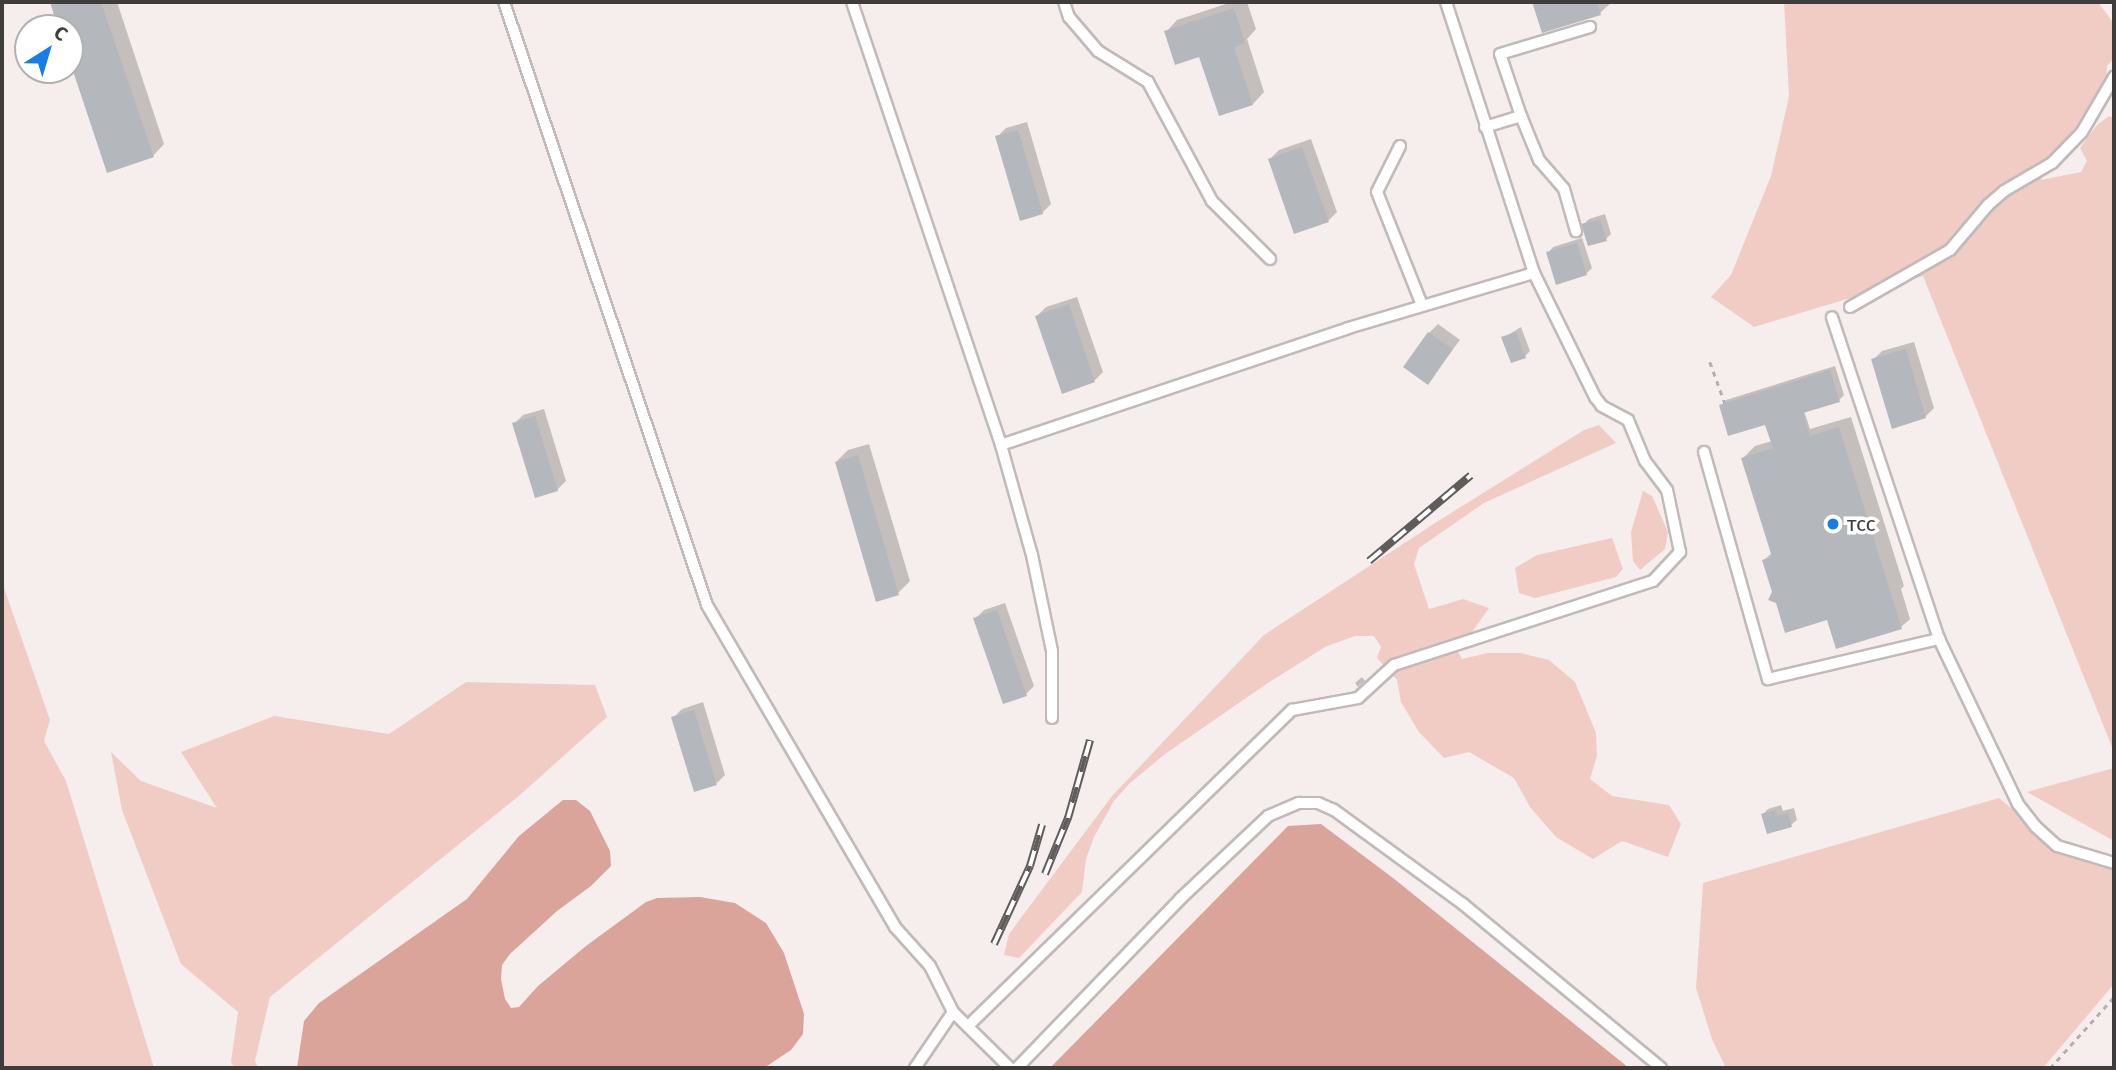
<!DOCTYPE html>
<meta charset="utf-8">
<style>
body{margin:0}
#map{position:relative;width:2116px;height:1070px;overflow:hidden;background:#f5eeed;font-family:"Fira Sans",sans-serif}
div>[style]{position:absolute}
.green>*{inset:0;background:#f1ccc5}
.water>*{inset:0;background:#daa49a}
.shadow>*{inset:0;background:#0003}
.building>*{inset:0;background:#b4b8bd}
.path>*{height:2.5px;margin-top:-1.25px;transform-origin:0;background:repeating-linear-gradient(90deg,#b5afae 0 5px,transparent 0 10px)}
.roads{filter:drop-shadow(2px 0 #c1bab9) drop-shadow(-2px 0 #c1bab9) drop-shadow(0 2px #c1bab9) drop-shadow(0 -2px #c1bab9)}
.service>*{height:10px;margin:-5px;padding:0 5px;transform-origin:5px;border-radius:5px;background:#fff}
.rail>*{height:8px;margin-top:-4px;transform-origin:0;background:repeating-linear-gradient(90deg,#fff 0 16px,#605c5c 0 32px);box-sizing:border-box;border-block:2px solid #605c5c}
.dots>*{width:19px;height:19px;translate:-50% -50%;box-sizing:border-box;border:4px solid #fff;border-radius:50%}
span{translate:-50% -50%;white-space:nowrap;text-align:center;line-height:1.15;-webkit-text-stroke:7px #fff;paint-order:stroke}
.poi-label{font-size:21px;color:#3f3c3c}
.left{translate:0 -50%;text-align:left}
.frame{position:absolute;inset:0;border:4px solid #3f3c3c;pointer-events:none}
.north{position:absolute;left:14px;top:14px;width:70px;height:70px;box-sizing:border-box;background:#fff;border:2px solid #b2b1b1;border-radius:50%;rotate:37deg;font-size:19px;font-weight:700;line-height:28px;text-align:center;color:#3f3c3c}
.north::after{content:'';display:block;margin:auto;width:24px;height:32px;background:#167ee6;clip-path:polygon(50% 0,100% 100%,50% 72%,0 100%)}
</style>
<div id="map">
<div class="green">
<i style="clip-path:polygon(1784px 2px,2098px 2px,2114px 24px,2114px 58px,2107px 66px,2106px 82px,2086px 119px,2048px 162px,2041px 180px,2081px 172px,2087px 161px,2080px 148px,2097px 125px,2109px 116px,2114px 118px,2114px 752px,1923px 276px,1754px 327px,1711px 297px,1731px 275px,1771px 176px,1789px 96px)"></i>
<i style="clip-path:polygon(1599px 425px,1616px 443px,1484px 503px,1419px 548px,1414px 564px,1429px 609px,1463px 599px,1489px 608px,1472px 632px,1456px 648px,1462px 659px,1488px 653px,1520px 653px,1549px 660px,1575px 682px,1596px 733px,1597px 756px,1590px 779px,1612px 796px,1669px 805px,1681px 824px,1668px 857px,1622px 841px,1593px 859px,1556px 837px,1530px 807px,1514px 778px,1469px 752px,1444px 758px,1419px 732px,1401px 702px,1397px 680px,1377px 658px,1381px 647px,1374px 636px,1355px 636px,1325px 647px,1265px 685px,1165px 754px,1129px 784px,1114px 801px,1094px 837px,1086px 859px,1082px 892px,1019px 958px,1004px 955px,1009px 934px,1112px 796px,1264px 635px,1435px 523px,1584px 430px)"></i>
<i style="clip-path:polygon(1643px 491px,1652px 496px,1668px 532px,1665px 549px,1640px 570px,1633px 561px,1631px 532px)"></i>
<i style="clip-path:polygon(1612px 538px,1623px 569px,1616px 577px,1535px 598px,1519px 593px,1515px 568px,1537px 555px)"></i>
<i style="clip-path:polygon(2px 582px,50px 720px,44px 741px,66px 781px,154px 1068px,2px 1068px)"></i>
<i style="clip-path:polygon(466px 682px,595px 685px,607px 717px,520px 795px,270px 997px,255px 1061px,258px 1068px,234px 1068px,231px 1062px,238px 1012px,181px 964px,122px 810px,111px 752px,141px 781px,217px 808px,181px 752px,274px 716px,389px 734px)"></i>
<i style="clip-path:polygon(2114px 768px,2114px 841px,2027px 792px)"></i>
<i style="clip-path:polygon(1999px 798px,2041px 833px,2090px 860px,2114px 865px,2114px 984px,2043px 1068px,1726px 1068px,1712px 1039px,1696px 988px,1703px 883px)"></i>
</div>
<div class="water">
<i style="clip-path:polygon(563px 800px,576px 800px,590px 811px,610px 851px,611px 866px,591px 886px,557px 911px,510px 954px,502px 965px,501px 979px,505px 999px,511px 1008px,519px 1007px,538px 986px,586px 946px,646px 902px,657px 898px,700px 897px,735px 903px,766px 923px,784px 953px,804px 1014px,803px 1034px,791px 1050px,764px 1068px,297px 1068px,304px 1021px,319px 1003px,467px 899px,519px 836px)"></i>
<i style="clip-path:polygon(1321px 824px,1393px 878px,1629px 1068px,1050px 1068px,1288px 826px)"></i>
</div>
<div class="shadow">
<i style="clip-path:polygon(51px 2px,117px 2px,164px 144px,153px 156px,70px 57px,70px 28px,60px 28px)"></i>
<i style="clip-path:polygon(1232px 2px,1247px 2px,1256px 29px,1247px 39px,1264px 92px,1253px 104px,1201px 55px,1166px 32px,1177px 20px)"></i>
<i style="clip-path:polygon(1534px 2px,1612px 2px,1600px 13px,1543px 31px)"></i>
<i style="clip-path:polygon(1027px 122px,1051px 204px,1042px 213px,997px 137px,1006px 128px)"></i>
<i style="clip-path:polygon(1311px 139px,1337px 212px,1328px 221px,1270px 159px,1279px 150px)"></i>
<i style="clip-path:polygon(1605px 214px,1611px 234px,1606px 239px,1583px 225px,1589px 219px)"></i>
<i style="clip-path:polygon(1582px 238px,1592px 268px,1586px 274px,1548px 253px,1553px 247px)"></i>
<i style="clip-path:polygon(1077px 297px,1103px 372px,1094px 381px,1037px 316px,1046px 307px)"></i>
<i style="clip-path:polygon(1438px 324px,1460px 340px,1428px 382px,1429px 333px)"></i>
<i style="clip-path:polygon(1521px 327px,1530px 351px,1525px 356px,1503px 338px)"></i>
<i style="clip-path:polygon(1914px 342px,1934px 408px,1925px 417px,1873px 360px,1882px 351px)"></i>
<i style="clip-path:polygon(1835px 366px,1844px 395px,1839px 400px,1804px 411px,1810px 429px,1851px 417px,1904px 586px,1901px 589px,1910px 619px,1901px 627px,1828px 618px,1764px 560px,1773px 552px,1743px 458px,1755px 446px,1772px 441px,1767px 425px,1721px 406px,1726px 400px)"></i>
<i style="clip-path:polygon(544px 409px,566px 481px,557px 490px,514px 424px,523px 415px)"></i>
<i style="clip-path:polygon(869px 444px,910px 581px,898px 593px,836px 462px,848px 450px)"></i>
<i style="clip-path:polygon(1005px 603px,1034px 686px,1026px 694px,975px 619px,984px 610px)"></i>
<i style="clip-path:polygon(1362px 677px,1365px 681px,1358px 687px,1355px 683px)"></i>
<i style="clip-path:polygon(703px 702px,725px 775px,717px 783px,673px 718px,682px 709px)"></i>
<i style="clip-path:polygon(1781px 805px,1783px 811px,1794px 808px,1797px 820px,1791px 825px,1763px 814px,1768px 809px)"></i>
</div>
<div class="building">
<i style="clip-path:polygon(50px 2px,101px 2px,154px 157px,107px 173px,70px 62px,70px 28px,58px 28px)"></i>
<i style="clip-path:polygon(1532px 2px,1597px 2px,1601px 15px,1542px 33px)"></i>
<i style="clip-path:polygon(1234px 8px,1245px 43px,1234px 47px,1253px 105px,1219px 116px,1199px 57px,1175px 65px,1164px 31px)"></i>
<i style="clip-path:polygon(1018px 130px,1043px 214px,1020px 221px,995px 136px)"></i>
<i style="clip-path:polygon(1302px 147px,1329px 222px,1294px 234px,1268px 159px)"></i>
<i style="clip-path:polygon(1600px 219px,1607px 241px,1588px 246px,1581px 224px)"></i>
<i style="clip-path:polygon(1577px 243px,1587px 275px,1556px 285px,1546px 252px)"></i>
<i style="clip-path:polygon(1069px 304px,1095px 382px,1062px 394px,1035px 316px)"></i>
<i style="clip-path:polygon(1428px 332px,1453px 349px,1428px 385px,1403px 367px)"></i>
<i style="clip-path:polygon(1516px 332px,1526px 358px,1511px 363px,1501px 337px)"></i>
<i style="clip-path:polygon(1906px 349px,1926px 418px,1892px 429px,1871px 359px)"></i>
<i style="clip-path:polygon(1830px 370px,1840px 402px,1803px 413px,1810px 436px,1839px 427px,1902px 629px,1836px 649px,1827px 620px,1785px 633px,1776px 603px,1768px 600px,1772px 592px,1762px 560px,1772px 557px,1741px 458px,1773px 448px,1765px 425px,1728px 436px,1719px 405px)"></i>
<i style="clip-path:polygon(535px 416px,558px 491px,535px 498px,512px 423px)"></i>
<i style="clip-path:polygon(858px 455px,899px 595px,876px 602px,835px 462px)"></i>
<i style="clip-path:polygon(997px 610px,1027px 696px,1003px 704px,973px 618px)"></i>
<i style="clip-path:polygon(694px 710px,717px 785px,694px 792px,671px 717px)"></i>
<i style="clip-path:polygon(1776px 810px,1777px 816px,1788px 813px,1792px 827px,1767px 834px,1761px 814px)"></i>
</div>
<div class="path">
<i style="left:1710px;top:362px;width:44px;rotate:69.9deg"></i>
<i style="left:2050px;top:1068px;width:96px;rotate:-48deg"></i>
</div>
<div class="roads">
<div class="service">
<i style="left:504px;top:2px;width:636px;rotate:71.39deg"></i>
<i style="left:707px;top:605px;width:373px;rotate:59.7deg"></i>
<i style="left:895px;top:927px;width:52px;rotate:48.1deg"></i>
<i style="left:930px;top:966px;width:51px;rotate:63.4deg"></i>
<i style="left:953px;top:1012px;width:68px;rotate:124.2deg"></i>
<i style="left:852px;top:2px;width:467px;rotate:71.4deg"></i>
<i style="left:1001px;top:445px;width:114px;rotate:74.3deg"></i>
<i style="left:1032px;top:555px;width:98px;rotate:78.2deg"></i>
<i style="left:1052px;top:651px;width:67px;rotate:90deg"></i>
<i style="left:1064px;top:2px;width:16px;rotate:72deg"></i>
<i style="left:1069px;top:17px;width:45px;rotate:49.5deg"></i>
<i style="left:1098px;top:51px;width:59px;rotate:31.8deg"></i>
<i style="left:1148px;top:82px;width:135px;rotate:61.7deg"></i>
<i style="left:1212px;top:201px;width:82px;rotate:45deg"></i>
<i style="left:1521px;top:116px;width:48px;rotate:67.8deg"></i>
<i style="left:1539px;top:160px;width:38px;rotate:49deg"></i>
<i style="left:1564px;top:189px;width:44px;rotate:74.1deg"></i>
<i style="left:1485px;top:127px;width:38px;rotate:-17deg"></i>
<i style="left:1521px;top:116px;width:65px;rotate:-108.7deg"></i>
<i style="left:1500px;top:54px;width:94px;rotate:-16.7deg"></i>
<i style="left:1400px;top:146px;width:51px;rotate:116.6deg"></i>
<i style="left:1377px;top:192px;width:122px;rotate:68.3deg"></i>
<i style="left:1850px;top:307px;width:115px;rotate:-29.7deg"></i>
<i style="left:1950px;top:250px;width:59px;rotate:-49.8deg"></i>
<i style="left:1988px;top:205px;width:21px;rotate:-41deg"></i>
<i style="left:2004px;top:191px;width:56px;rotate:-30.3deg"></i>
<i style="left:2052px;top:163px;width:43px;rotate:-45.9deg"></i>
<i style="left:2082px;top:132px;width:64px;rotate:-59.8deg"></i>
<i style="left:1001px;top:445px;width:366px;rotate:-18.6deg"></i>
<i style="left:1348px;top:328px;width:194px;rotate:-16.5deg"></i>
<i style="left:1704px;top:452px;width:236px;rotate:74.3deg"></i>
<i style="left:1768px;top:679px;width:176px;rotate:-13.2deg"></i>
<i style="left:1939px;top:639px;width:339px;rotate:-108.4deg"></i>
<i style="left:1939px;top:639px;width:183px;rotate:64.4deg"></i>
<i style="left:2018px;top:804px;width:29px;rotate:52deg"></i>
<i style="left:2036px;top:827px;width:28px;rotate:42deg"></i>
<i style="left:2057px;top:846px;width:59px;rotate:16.6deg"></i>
<i style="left:953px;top:1012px;width:80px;rotate:44.5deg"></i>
<i style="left:968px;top:1026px;width:453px;rotate:-44.3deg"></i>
<i style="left:1292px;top:710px;width:67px;rotate:-10.3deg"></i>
<i style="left:1358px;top:698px;width:49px;rotate:-42.5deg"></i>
<i style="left:1394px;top:665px;width:272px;rotate:-18deg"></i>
<i style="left:1653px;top:581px;width:40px;rotate:-47deg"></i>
<i style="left:1680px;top:552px;width:63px;rotate:-101.8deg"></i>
<i style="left:1667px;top:490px;width:36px;rotate:-127deg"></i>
<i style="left:1645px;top:461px;width:44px;rotate:-112.5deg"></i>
<i style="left:1628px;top:420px;width:30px;rotate:-152deg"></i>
<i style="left:1602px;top:406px;width:11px;rotate:-128deg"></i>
<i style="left:1595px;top:397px;width:138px;rotate:-116.2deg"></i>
<i style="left:1534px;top:273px;width:285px;rotate:-108deg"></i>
<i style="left:1017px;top:1068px;width:235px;rotate:-46deg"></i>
<i style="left:1180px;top:899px;width:121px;rotate:-43.3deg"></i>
<i style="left:1268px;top:816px;width:34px;rotate:-23deg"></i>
<i style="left:1299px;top:803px;width:19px"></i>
<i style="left:1318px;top:803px;width:17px;rotate:24deg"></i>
<i style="left:1334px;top:810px;width:160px;rotate:36.1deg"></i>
<i style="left:1463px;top:904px;width:257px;rotate:39.6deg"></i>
</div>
</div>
<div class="rail">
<i style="left:1369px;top:561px;width:133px;rotate:-40.1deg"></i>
<i style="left:1045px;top:874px;width:61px;rotate:-67.7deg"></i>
<i style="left:1068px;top:818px;width:81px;rotate:-74.2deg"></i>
<i style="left:994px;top:944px;width:86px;rotate:-65.2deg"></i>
<i style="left:1030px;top:866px;width:43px;rotate:-73.7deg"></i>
</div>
<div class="dots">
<i style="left:1833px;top:524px;background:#167ee6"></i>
</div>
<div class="poi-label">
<span class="left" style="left:1847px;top:524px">тсс</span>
</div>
<div class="frame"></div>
<div class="north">С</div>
</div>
